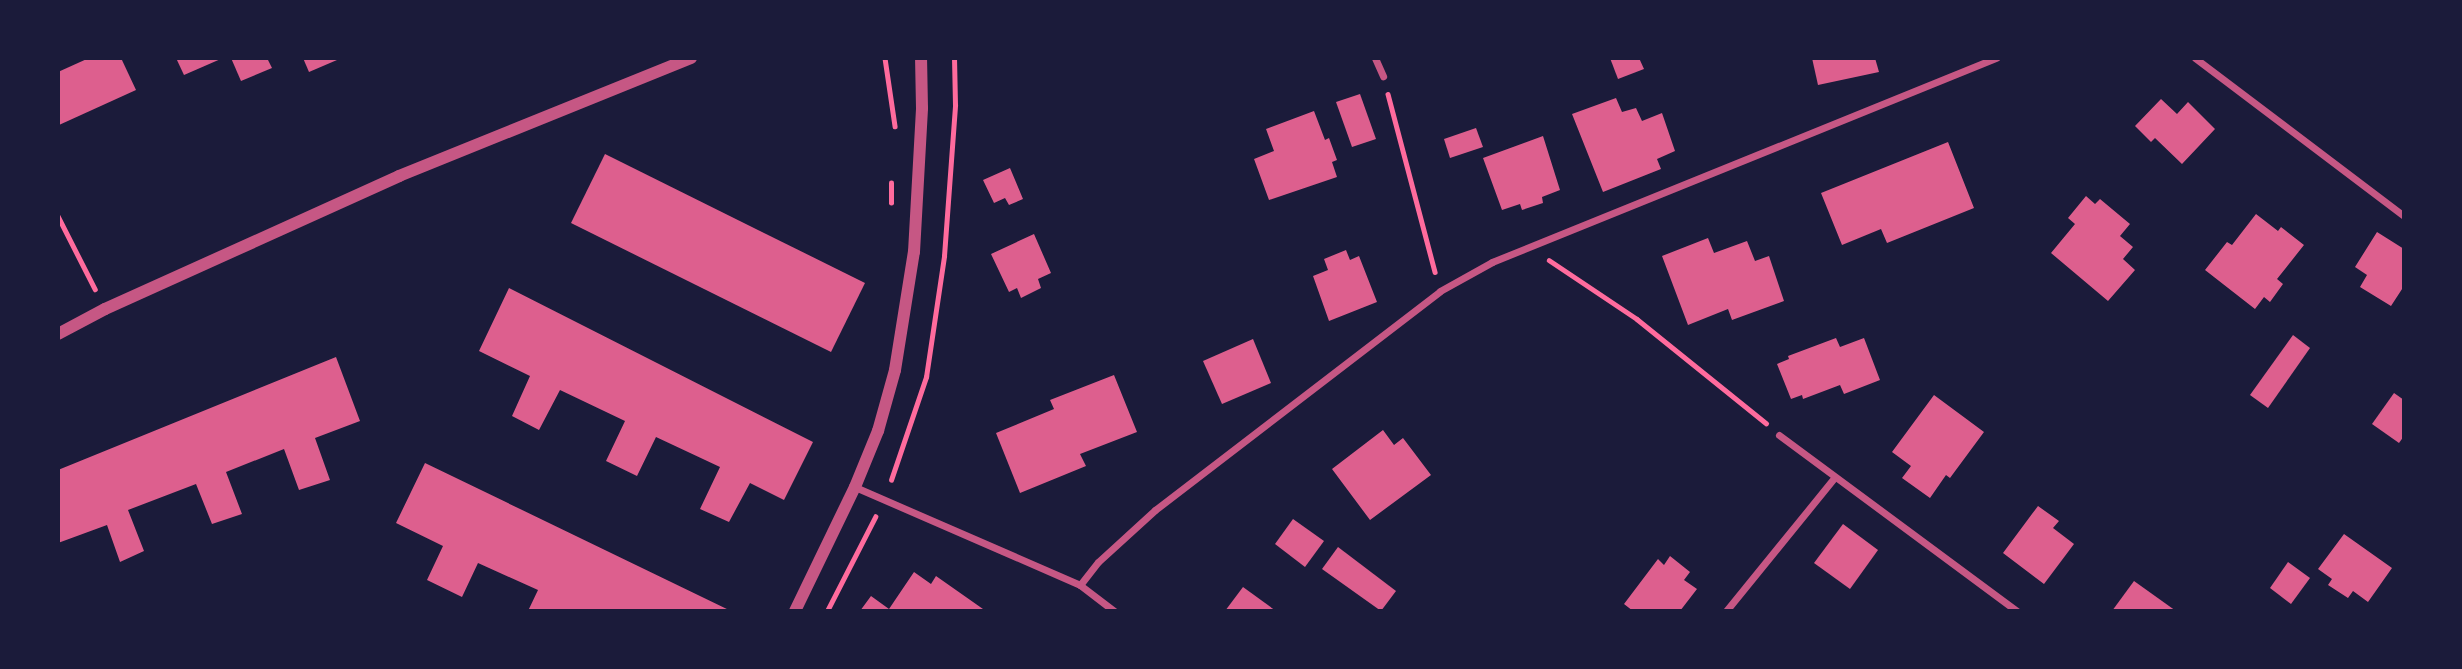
<!DOCTYPE html>
<style>
body{margin:0}
#map{position:relative;width:2462px;height:669px;overflow:hidden;background:#1b1b3a;font-family:Jost,sans-serif}
div>[style]{position:absolute}
.building>*{inset:0;background:#dd5f8e}
.path>*{height:4.5px;margin:-2.25px;padding:0 2.25px;transform-origin:2.25px;border-radius:2.25px;background:#ff6b9d}
.minor>*{height:7px;margin:-3.5px;padding:0 3.5px;transform-origin:3.5px;border-radius:3.5px;background:#c65784}
.tertiary>*{height:12px;margin:-6px;padding:0 6px;transform-origin:6px;border-radius:6px;background:#c65784}
span{translate:-50% -50%;white-space:nowrap;text-align:center;line-height:1.15;-webkit-text-stroke:7px #1b1b3a;paint-order:stroke}
.frame{position:absolute;inset:0;border:60px solid #1b1b3a;pointer-events:none}
</style>
<div id="map">
<div class="building">
<i style="clip-path:polygon(89px 58px,121px 58px,136px 90px,59px 125px,58px 72px)"></i>
<i style="clip-path:polygon(176px 58px,223px 58px,184px 75px)"></i>
<i style="clip-path:polygon(231px 58px,267px 58px,272px 68px,241px 81px)"></i>
<i style="clip-path:polygon(303px 58px,336px 58px,337px 60px,309px 72px)"></i>
<i style="clip-path:polygon(1610px 58px,1639px 58px,1644px 69px,1618px 79px)"></i>
<i style="clip-path:polygon(1812px 58px,1875px 58px,1879px 72px,1818px 85px)"></i>
<i style="clip-path:polygon(1360px 94px,1376px 139px,1352px 147px,1336px 102px)"></i>
<i style="clip-path:polygon(1616px 98px,1622px 112px,1636px 108px,1642px 121px,1662px 113px,1675px 151px,1657px 159px,1661px 169px,1603px 192px,1572px 114px)"></i>
<i style="clip-path:polygon(2161px 99px,2177px 114px,2188px 102px,2215px 129px,2182px 164px,2155px 138px,2151px 142px,2135px 126px)"></i>
<i style="clip-path:polygon(1314px 111px,1325px 140px,1329px 138px,1337px 160px,1332px 162px,1337px 177px,1269px 200px,1254px 159px,1274px 151px,1266px 129px)"></i>
<i style="clip-path:polygon(1476px 128px,1483px 147px,1450px 158px,1444px 139px)"></i>
<i style="clip-path:polygon(1543px 136px,1560px 190px,1542px 197px,1543px 203px,1522px 210px,1520px 204px,1502px 210px,1483px 158px)"></i>
<i style="clip-path:polygon(1948px 142px,1974px 208px,1887px 243px,1881px 229px,1842px 245px,1821px 193px)"></i>
<i style="clip-path:polygon(605px 154px,865px 283px,831px 352px,571px 223px)"></i>
<i style="clip-path:polygon(1010px 168px,1023px 199px,1009px 205px,1005px 198px,994px 203px,983px 180px)"></i>
<i style="clip-path:polygon(2086px 196px,2095px 204px,2100px 199px,2130px 224px,2120px 236px,2133px 247px,2123px 259px,2135px 270px,2108px 301px,2051px 253px,2075px 224px,2068px 218px)"></i>
<i style="clip-path:polygon(2256px 214px,2278px 231px,2281px 227px,2304px 245px,2277px 279px,2283px 284px,2270px 302px,2264px 297px,2255px 309px,2205px 270px,2227px 242px,2232px 245px)"></i>
<i style="clip-path:polygon(2377px 232px,2404px 249px,2404px 286px,2391px 306px,2360px 287px,2367px 275px,2355px 267px)"></i>
<i style="clip-path:polygon(1034px 234px,1051px 273px,1038px 279px,1041px 288px,1021px 298px,1017px 288px,1009px 292px,991px 254px)"></i>
<i style="clip-path:polygon(1708px 238px,1714px 253px,1747px 241px,1755px 261px,1769px 256px,1784px 301px,1732px 320px,1728px 309px,1688px 325px,1662px 256px)"></i>
<i style="clip-path:polygon(1346px 250px,1350px 260px,1359px 256px,1377px 302px,1329px 321px,1313px 276px,1328px 270px,1324px 259px)"></i>
<i style="clip-path:polygon(509px 288px,813px 442px,784px 500px,750px 483px,729px 522px,700px 509px,720px 467px,656px 437px,637px 476px,606px 461px,625px 421px,560px 390px,539px 430px,512px 416px,530px 376px,479px 351px)"></i>
<i style="clip-path:polygon(2293px 335px,2310px 348px,2268px 408px,2250px 395px)"></i>
<i style="clip-path:polygon(1836px 338px,1840px 347px,1864px 338px,1880px 380px,1844px 394px,1840px 385px,1803px 399px,1802px 395px,1791px 399px,1777px 364px,1789px 359px,1788px 356px)"></i>
<i style="clip-path:polygon(1253px 339px,1271px 383px,1222px 404px,1203px 361px)"></i>
<i style="clip-path:polygon(336px 357px,360px 421px,315px 438px,330px 480px,299px 490px,284px 449px,226px 472px,242px 514px,212px 524px,196px 484px,128px 510px,144px 551px,120px 562px,107px 525px,58px 543px,58px 470px)"></i>
<i style="clip-path:polygon(1114px 375px,1137px 432px,1080px 454px,1086px 466px,1020px 493px,996px 433px,1054px 409px,1050px 400px)"></i>
<i style="clip-path:polygon(2394px 393px,2404px 400px,2404px 436px,2399px 443px,2372px 424px)"></i>
<i style="clip-path:polygon(1934px 395px,1984px 432px,1950px 478px,1946px 475px,1930px 498px,1902px 478px,1911px 466px,1892px 452px)"></i>
<i style="clip-path:polygon(1383px 430px,1394px 445px,1403px 438px,1431px 475px,1370px 520px,1332px 469px)"></i>
<i style="clip-path:polygon(425px 463px,731px 611px,528px 611px,538px 590px,478px 563px,462px 597px,427px 580px,443px 546px,396px 523px)"></i>
<i style="clip-path:polygon(2038px 506px,2059px 521px,2053px 528px,2074px 544px,2044px 584px,2003px 553px)"></i>
<i style="clip-path:polygon(1293px 519px,1324px 541px,1305px 567px,1275px 544px)"></i>
<i style="clip-path:polygon(1843px 524px,1878px 550px,1850px 589px,1814px 563px)"></i>
<i style="clip-path:polygon(2344px 534px,2392px 568px,2368px 602px,2353px 591px,2348px 598px,2328px 585px,2332px 579px,2318px 569px)"></i>
<i style="clip-path:polygon(1338px 547px,1396px 591px,1381px 611px,1322px 569px)"></i>
<i style="clip-path:polygon(1670px 556px,1690px 572px,1684px 580px,1697px 589px,1680px 611px,1633px 611px,1624px 604px,1658px 559px,1664px 565px)"></i>
<i style="clip-path:polygon(2288px 562px,2310px 578px,2291px 604px,2270px 588px)"></i>
<i style="clip-path:polygon(914px 572px,931px 584px,936px 576px,983px 609px,981px 611px,860px 611px,871px 596px,889px 609px)"></i>
<i style="clip-path:polygon(2134px 581px,2176px 611px,2112px 611px)"></i>
<i style="clip-path:polygon(1243px 587px,1276px 611px,1225px 611px)"></i>
</div>
<div class="path">
<i style="left:885px;top:58px;width:69px;rotate:81.6deg"></i>
<i style="left:1388px;top:94px;width:184px;rotate:75.2deg"></i>
<i style="left:891px;top:203px;width:20px;rotate:-90deg"></i>
<i style="left:58px;top:216px;width:82px;rotate:63.1deg"></i>
<i style="left:1549px;top:260px;width:106px;rotate:33.8deg"></i>
<i style="left:1637px;top:319px;width:166px;rotate:38.9deg"></i>
<i style="left:891px;top:480px;width:109px;rotate:-71.2deg"></i>
<i style="left:926px;top:377px;width:122px;rotate:-81.5deg"></i>
<i style="left:944px;top:256px;width:151px;rotate:-85.8deg"></i>
<i style="left:955px;top:105px;width:47px;rotate:-91.2deg"></i>
<i style="left:827px;top:611px;width:106px;rotate:-62.9deg"></i>
</div>
<div class="minor">
<i style="left:1375px;top:58px;width:20px;rotate:66deg"></i>
<i style="left:2195px;top:58px;width:262px;rotate:37.1deg"></i>
<i style="left:1779px;top:435px;width:296px;rotate:36.5deg"></i>
<i style="left:855px;top:487px;width:245px;rotate:23.5deg"></i>
<i style="left:1080px;top:585px;width:43px;rotate:37.4deg"></i>
<i style="left:1080px;top:585px;width:29px;rotate:-52deg"></i>
<i style="left:1098px;top:562px;width:77px;rotate:-42.4deg"></i>
<i style="left:1155px;top:510px;width:359px;rotate:-37.5deg"></i>
<i style="left:1440px;top:291px;width:60px;rotate:-29.1deg"></i>
<i style="left:1492px;top:262px;width:544px;rotate:-22.04deg"></i>
<i style="left:1726px;top:611px;width:171px;rotate:-50.9deg"></i>
</div>
<div class="tertiary">
<i style="left:58px;top:334px;width:53px;rotate:-28deg"></i>
<i style="left:105px;top:309px;width:323px;rotate:-24.3deg"></i>
<i style="left:399px;top:176px;width:315px;rotate:-22deg"></i>
<i style="left:795px;top:611px;width:138px;rotate:-64.2deg"></i>
<i style="left:855px;top:487px;width:61px;rotate:-67.7deg"></i>
<i style="left:878px;top:431px;width:63px;rotate:-74.4deg"></i>
<i style="left:895px;top:370px;width:120px;rotate:-80.9deg"></i>
<i style="left:914px;top:252px;width:144px;rotate:-86.8deg"></i>
<i style="left:922px;top:108px;width:50px;rotate:-91.1deg"></i>
</div>
<div class="frame"></div>
</div>
